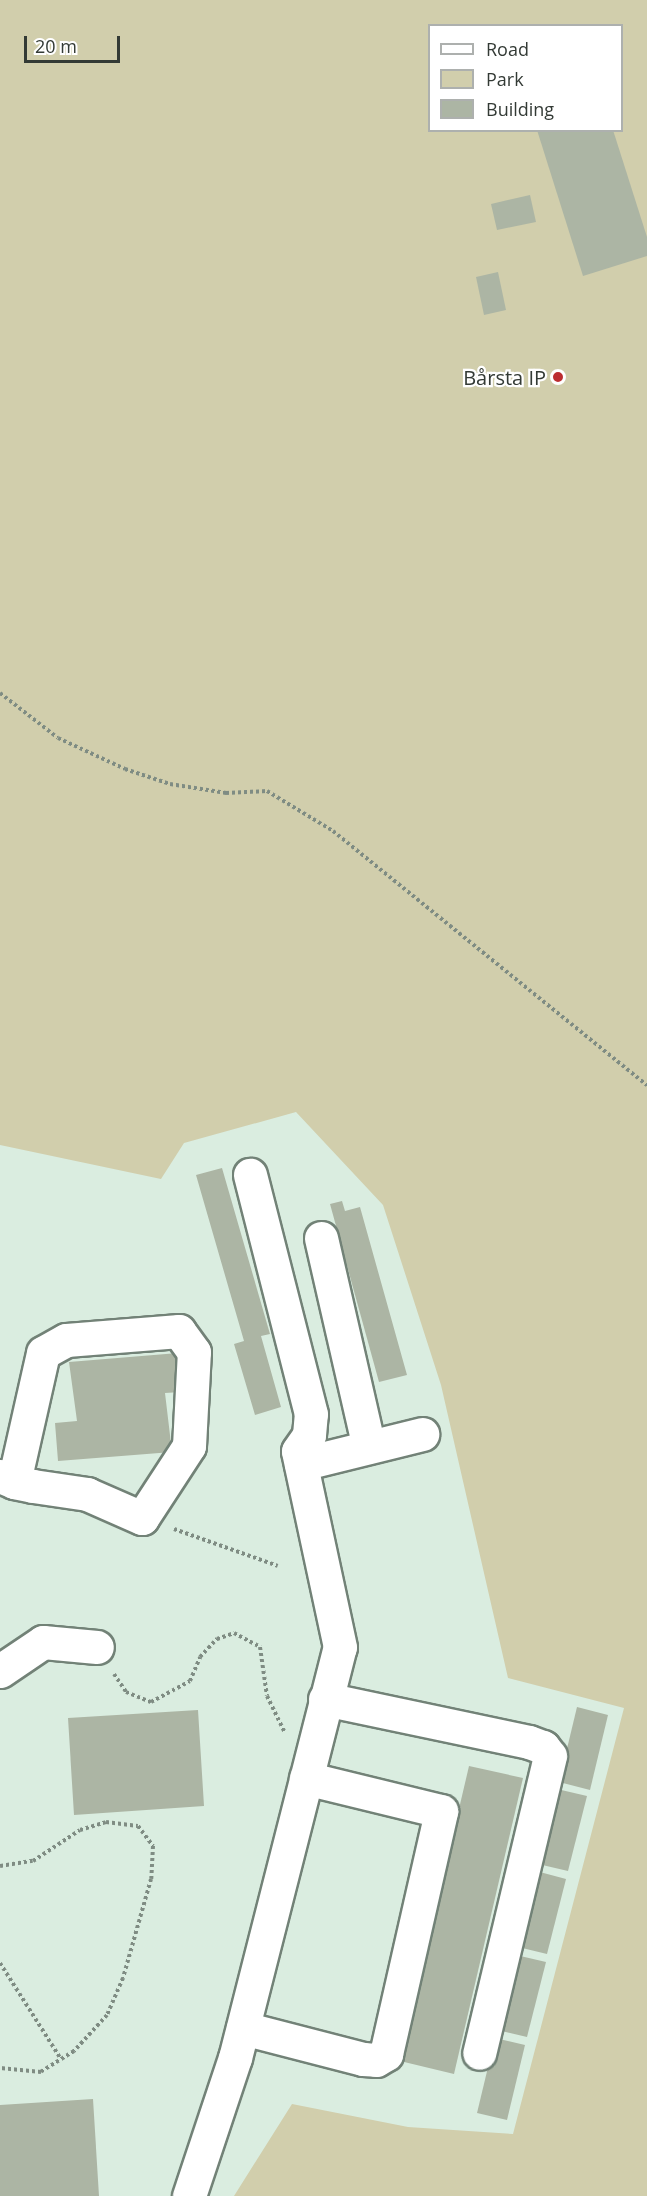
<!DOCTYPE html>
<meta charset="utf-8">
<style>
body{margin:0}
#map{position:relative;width:647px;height:2196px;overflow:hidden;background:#daede0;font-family:"Open Sans",sans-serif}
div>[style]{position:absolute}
.green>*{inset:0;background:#d1ceac}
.building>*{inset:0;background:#acb5a4}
.path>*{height:4px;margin-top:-2px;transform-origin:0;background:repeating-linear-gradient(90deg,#7f8c83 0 3px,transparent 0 6px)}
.roads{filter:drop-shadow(2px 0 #728277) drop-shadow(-2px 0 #728277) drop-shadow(0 2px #728277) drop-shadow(0 -2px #728277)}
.minor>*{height:33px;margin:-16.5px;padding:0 16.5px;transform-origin:16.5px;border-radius:16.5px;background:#fff}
.dots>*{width:16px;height:16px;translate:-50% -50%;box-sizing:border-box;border:3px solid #fff;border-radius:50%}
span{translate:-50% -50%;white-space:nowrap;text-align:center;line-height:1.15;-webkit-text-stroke:4.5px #fff;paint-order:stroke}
.poi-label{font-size:20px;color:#333a35}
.right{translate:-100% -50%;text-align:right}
.legend{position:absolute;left:428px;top:24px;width:195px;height:108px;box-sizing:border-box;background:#fff;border:2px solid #adb0ae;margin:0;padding:8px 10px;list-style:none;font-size:18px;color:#333a35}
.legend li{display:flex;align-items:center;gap:12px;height:30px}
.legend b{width:30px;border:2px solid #adb0ae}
.scale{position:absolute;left:24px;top:36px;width:96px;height:27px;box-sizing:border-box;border:3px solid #333a35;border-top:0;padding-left:8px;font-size:18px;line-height:21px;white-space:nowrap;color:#333a35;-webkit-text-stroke:4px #fff;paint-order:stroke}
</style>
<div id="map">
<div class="green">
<i style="clip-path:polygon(evenodd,0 0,647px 0,647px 2196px,234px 2196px,292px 2104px,408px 2127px,513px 2134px,624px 1708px,508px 1678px,441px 1385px,383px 1205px,296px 1112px,184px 1143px,161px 1179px,0 1145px,0 0,430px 26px,622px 26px,622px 130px,430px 130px,430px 26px)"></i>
</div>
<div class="building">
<i style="clip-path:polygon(537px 130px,613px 130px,647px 237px,647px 256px,583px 276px)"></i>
<i style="clip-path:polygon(530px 195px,536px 222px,497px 230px,491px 204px)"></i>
<i style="clip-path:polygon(498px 272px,506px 310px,484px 315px,476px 277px)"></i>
<i style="clip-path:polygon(222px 1168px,270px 1334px,261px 1336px,281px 1407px,255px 1415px,234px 1344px,244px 1341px,196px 1175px)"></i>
<i style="clip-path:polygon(342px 1201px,345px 1211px,360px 1207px,407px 1375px,379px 1382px,330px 1204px)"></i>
<i style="clip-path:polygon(178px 1353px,181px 1392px,165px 1393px,172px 1452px,58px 1461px,55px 1423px,77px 1421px,69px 1362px)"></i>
<i style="clip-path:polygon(577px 1707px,608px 1715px,590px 1790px,559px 1782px)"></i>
<i style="clip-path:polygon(198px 1710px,204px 1806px,74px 1815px,68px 1718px)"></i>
<i style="clip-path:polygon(469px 1766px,523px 1778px,454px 2074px,400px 2061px)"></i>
<i style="clip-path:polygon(557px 1789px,587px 1796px,568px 1871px,538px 1864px)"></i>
<i style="clip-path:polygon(536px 1871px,566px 1879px,547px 1954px,518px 1947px)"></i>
<i style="clip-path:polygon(516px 1955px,546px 1962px,527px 2037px,497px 2030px)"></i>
<i style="clip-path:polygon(495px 2038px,525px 2045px,507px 2120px,477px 2113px)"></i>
<i style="clip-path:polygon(93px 2099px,99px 2196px,0 2196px,0 2105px)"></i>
</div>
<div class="path">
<i style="left:0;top:693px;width:73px;rotate:37.8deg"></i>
<i style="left:58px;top:738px;width:74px;rotate:24.8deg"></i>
<i style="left:125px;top:769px;width:47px;rotate:18.4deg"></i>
<i style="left:170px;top:784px;width:57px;rotate:9.1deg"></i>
<i style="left:226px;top:793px;width:41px;rotate:-2.8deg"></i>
<i style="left:267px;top:791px;width:77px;rotate:31.2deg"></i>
<i style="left:333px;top:831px;width:404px;rotate:39deg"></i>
<i style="left:174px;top:1529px;width:110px;rotate:19.6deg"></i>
<i style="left:114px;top:1674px;width:22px;rotate:56deg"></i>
<i style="left:126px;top:1692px;width:27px;rotate:22deg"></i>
<i style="left:151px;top:1702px;width:44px;rotate:-28.3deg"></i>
<i style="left:190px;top:1681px;width:26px;rotate:-67deg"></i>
<i style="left:200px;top:1657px;width:25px;rotate:-47deg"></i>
<i style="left:217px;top:1639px;width:18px;rotate:-19deg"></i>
<i style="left:234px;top:1633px;width:30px;rotate:28deg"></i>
<i style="left:260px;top:1647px;width:49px;rotate:81.9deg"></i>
<i style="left:267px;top:1696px;width:39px;rotate:64deg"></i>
<i style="left:0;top:1866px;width:33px;rotate:-9deg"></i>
<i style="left:33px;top:1861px;width:56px;rotate:-33.4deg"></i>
<i style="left:80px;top:1830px;width:27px;rotate:-17deg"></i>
<i style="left:106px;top:1822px;width:32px;rotate:7deg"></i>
<i style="left:138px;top:1826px;width:25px;rotate:53deg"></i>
<i style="left:153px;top:1846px;width:33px;rotate:93deg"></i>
<i style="left:151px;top:1879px;width:103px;rotate:105.8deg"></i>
<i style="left:123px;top:1978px;width:40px;rotate:113.4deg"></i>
<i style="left:107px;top:2015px;width:49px;rotate:132.5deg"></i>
<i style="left:74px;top:2051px;width:39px;rotate:148deg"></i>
<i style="left:41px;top:2072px;width:41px;rotate:-174.4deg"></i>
<i style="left:0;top:1963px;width:114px;rotate:57.6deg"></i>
</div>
<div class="roads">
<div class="minor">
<i style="left:321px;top:1238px;width:214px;rotate:77.1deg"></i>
<i style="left:301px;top:1464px;width:125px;rotate:-13.9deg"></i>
<i style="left:0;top:1476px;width:15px;rotate:23deg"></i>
<i style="left:14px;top:1482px;width:19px;rotate:12deg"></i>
<i style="left:33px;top:1486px;width:55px;rotate:8.4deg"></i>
<i style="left:87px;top:1494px;width:60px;rotate:23.6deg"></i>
<i style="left:142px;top:1518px;width:86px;rotate:-56.9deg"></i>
<i style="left:189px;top:1446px;width:94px;rotate:-87deg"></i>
<i style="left:194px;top:1352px;width:26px;rotate:-126deg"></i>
<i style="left:179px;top:1331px;width:113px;rotate:175.4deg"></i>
<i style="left:66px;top:1340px;width:26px;rotate:151deg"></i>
<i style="left:43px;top:1353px;width:132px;rotate:102.7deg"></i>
<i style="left:0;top:1671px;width:52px;rotate:-34deg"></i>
<i style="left:43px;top:1642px;width:54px;rotate:5.3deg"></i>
<i style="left:325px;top:1699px;width:208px;rotate:11.9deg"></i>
<i style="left:529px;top:1742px;width:15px;rotate:20deg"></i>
<i style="left:543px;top:1747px;width:11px;rotate:52deg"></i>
<i style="left:550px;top:1756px;width:305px;rotate:103.4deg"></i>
<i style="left:243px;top:2028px;width:124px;rotate:14.5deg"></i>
<i style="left:363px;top:2059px;width:13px;rotate:4deg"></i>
<i style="left:376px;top:2060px;width:12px;rotate:-31deg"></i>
<i style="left:386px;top:2054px;width:249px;rotate:-77.2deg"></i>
<i style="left:441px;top:1811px;width:139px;rotate:-166.3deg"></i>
<i style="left:189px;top:2196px;width:145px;rotate:-71.6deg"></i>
<i style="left:235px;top:2058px;width:424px;rotate:-75.7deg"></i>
<i style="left:340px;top:1647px;width:200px;rotate:-102.1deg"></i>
<i style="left:298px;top:1451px;width:19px;rotate:-55deg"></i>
<i style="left:309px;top:1435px;width:21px;rotate:-85deg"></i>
<i style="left:311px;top:1414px;width:247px;rotate:-104.3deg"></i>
</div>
</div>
<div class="dots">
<i style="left:558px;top:377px;background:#bc2d30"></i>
</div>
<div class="poi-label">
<span class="right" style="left:546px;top:377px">Bårsta IP</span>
</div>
<ul class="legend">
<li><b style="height:8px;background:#fff"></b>Road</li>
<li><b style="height:16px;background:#d1ceac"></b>Park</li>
<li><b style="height:16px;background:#acb5a4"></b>Building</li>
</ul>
<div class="scale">20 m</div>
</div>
